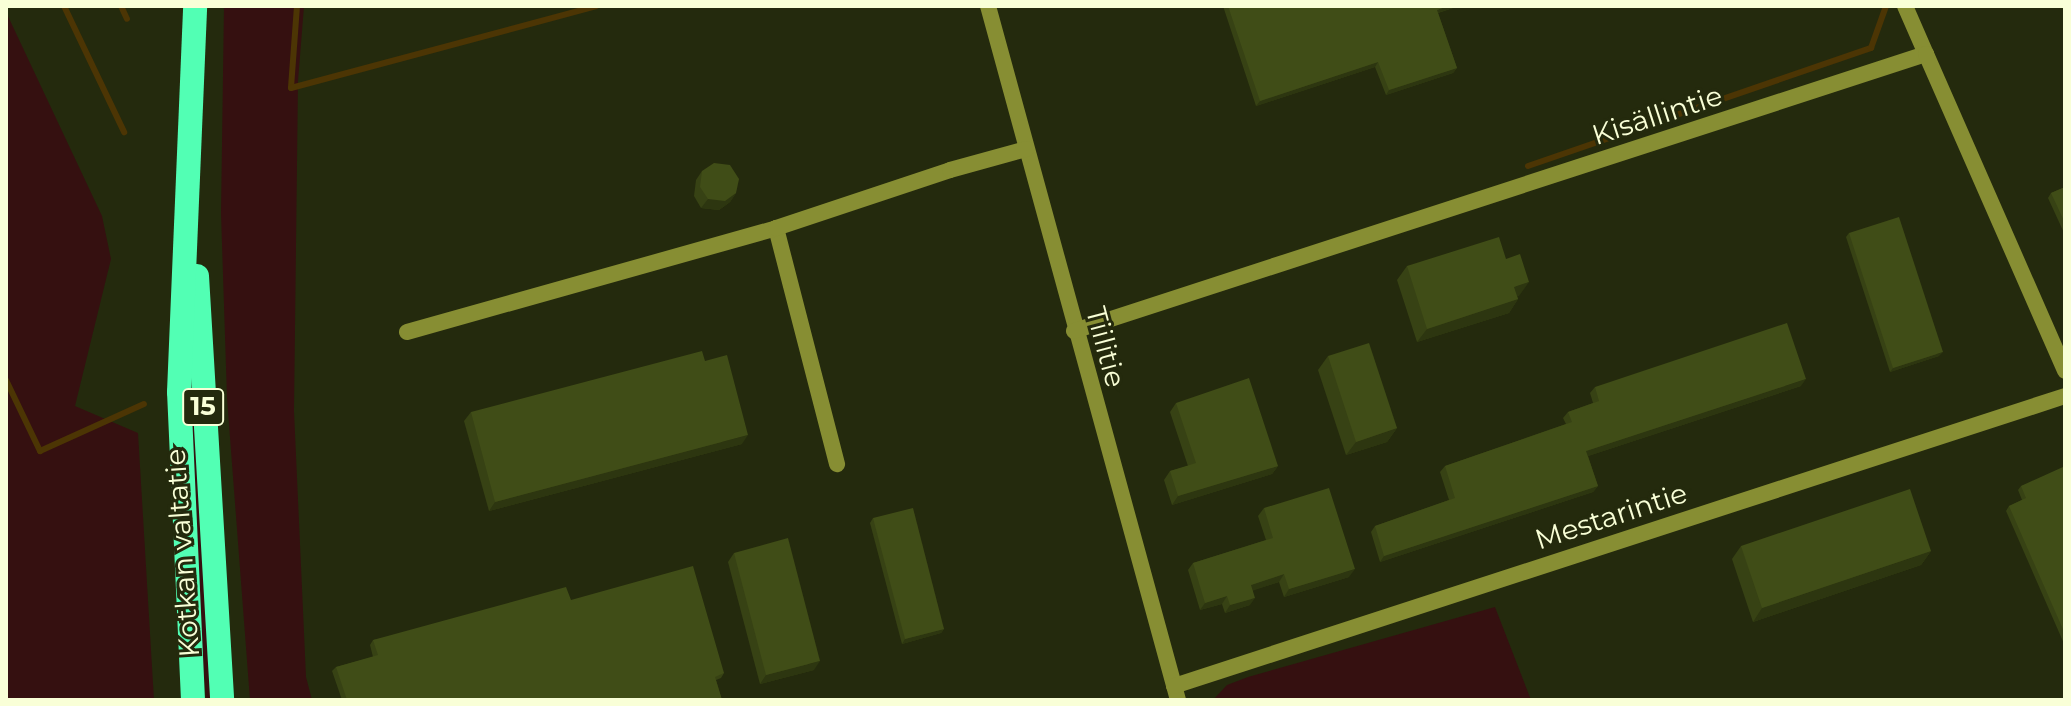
<!DOCTYPE html>
<meta charset="utf-8">
<style>
body{margin:0}
#map{position:relative;width:2071px;height:706px;overflow:hidden;background:#242a0d;font-family:Montserrat,sans-serif}
div>[style]{position:absolute}
.green>*{inset:0;background:#351010}
.stream>*{height:6px;margin:-3px;padding:0 3px;transform-origin:3px;border-radius:3px;background:#4c3504}
.street>*{height:16px;margin:-8px;padding:0 8px;transform-origin:8px;border-radius:8px;background:#878e33}
.highway>*{height:24px;margin:-12px;padding:0 12px;transform-origin:12px;border-radius:12px;background:#52ffb4}
.wall>*{inset:0;background:#374214}
.shaded-wall>*{inset:0;background:#2d3610}
.building>*{inset:0;background:#404d17}
span{translate:-50% -50%;white-space:nowrap;text-align:center;line-height:1.15;-webkit-text-stroke:6px #242a0d;paint-order:stroke}
.shield-label span{padding:2px 6px;background:#242a0d;border:2px solid;border-radius:6px;-webkit-text-stroke-width:0}
.shield-label{font-size:26px;color:#f9ffd7;font-weight:700}
.street-label{font-size:28px;color:#f9ffd7}
.frame{position:absolute;inset:0;border:8px solid #f9ffd7;pointer-events:none}
</style>
<div id="map">
<div class="green">
<i style="clip-path:polygon(224px 6px,304px 6px,298px 81px,294px 411px,306px 677px,312px 700px,250px 700px,227px 398px,221px 213px)"></i>
<i style="clip-path:polygon(6px 12px,102px 216px,111px 259px,75px 406px,138px 433px,154px 700px,6px 700px)"></i>
<i style="clip-path:polygon(193px 328px,216px 700px,206px 700px,197px 598px,186px 381px)"></i>
<i style="clip-path:polygon(1495px 607px,1531px 700px,1213px 700px,1227px 685px,1248px 677px)"></i>
</div>
<div class="stream">
<i style="left:64px;top:6px;width:140px;rotate:64.5deg"></i>
<i style="left:121px;top:6px;width:14px;rotate:65deg"></i>
<i style="left:297px;top:6px;width:82px;rotate:94.2deg"></i>
<i style="left:291px;top:88px;width:316px;rotate:-15deg"></i>
<i style="left:1528px;top:166px;width:363px;rotate:-19deg"></i>
<i style="left:1871px;top:48px;width:45px;rotate:-70.3deg"></i>
<i style="left:6px;top:380px;width:79px;rotate:64.4deg"></i>
<i style="left:40px;top:451px;width:114px;rotate:-24.3deg"></i>
</div>
<div class="street">
<i style="left:988px;top:6px;width:720px;rotate:74.69deg"></i>
<i style="left:1905px;top:6px;width:52px;rotate:66.4deg"></i>
<i style="left:776px;top:228px;width:244px;rotate:75.5deg"></i>
<i style="left:1074px;top:331px;width:896px;rotate:-18.01deg"></i>
<i style="left:1926px;top:54px;width:346px;rotate:66.3deg"></i>
<i style="left:407px;top:332px;width:383px;rotate:-15.7deg"></i>
<i style="left:776px;top:228px;width:183px;rotate:-18.4deg"></i>
<i style="left:950px;top:170px;width:79px;rotate:-15.4deg"></i>
<i style="left:1174px;top:686px;width:937px;rotate:-18.03deg"></i>
</div>
<div class="highway">
<i style="left:197px;top:276px;width:425px;rotate:86.6deg"></i>
<i style="left:193px;top:700px;width:308px;rotate:-92.6deg"></i>
<i style="left:179px;top:392px;width:386px;rotate:-87.6deg"></i>
</div>
<div class="wall">
<i style="clip-path:polygon(1223px 6px,1459px 6px,1438px 13px,1457px 68px,1453px 73px,1386px 95px,1375px 67px,1256px 106px)"></i>
<i style="clip-path:polygon(702px 171px,736px 193px,730px 202px,719px 210px,701px 208px,694px 196px,696px 180px)"></i>
<i style="clip-path:polygon(2065px 187px,2065px 235px,2048px 198px,2051px 193px)"></i>
<i style="clip-path:polygon(1849px 233px,1939px 356px,1890px 372px,1846px 237px)"></i>
<i style="clip-path:polygon(1506px 259px,1519px 296px,1517px 296px,1518px 299px,1509px 313px,1417px 342px,1397px 280px,1407px 266px)"></i>
<i style="clip-path:polygon(1328px 356px,1397px 428px,1387px 442px,1346px 455px,1318px 370px)"></i>
<i style="clip-path:polygon(1801px 386px,1588px 456px,1598px 486px,1593px 492px,1380px 562px,1371px 532px,1375px 526px,1449px 500px,1440px 472px,1445px 466px,1566px 424px,1563px 418px,1568px 412px,1593px 403px,1590px 393px,1595px 387px)"></i>
<i style="clip-path:polygon(1176px 403px,1278px 466px,1272px 474px,1172px 505px,1164px 480px,1170px 471px,1188px 466px,1170px 412px)"></i>
<i style="clip-path:polygon(471px 412px,742px 444px,489px 511px,464px 421px)"></i>
<i style="clip-path:polygon(2065px 472px,2065px 646px,2006px 511px,2009px 506px,2022px 500px,2018px 490px,2021px 486px)"></i>
<i style="clip-path:polygon(1264px 508px,1349px 577px,1284px 597px,1279px 582px,1253px 590px,1250px 605px,1225px 613px,1222px 604px,1200px 610px,1188px 570px,1193px 563px,1266px 540px,1258px 516px)"></i>
<i style="clip-path:polygon(873px 518px,944px 629px,941px 633px,902px 644px,870px 523px)"></i>
<i style="clip-path:polygon(1741px 546px,1931px 551px,1921px 565px,1753px 622px,1732px 559px)"></i>
<i style="clip-path:polygon(734px 553px,814px 670px,760px 684px,728px 562px)"></i>
<i style="clip-path:polygon(571px 600px,724px 673px,721px 678px,716px 680px,722px 700px,342px 700px,332px 671px,336px 667px,373px 657px,370px 645px,373px 640px)"></i>
</div>
<div class="shaded-wall">
<i style="clip-path:polygon(1448px 6px,1459px 6px,1434px 14px,1437px 10px)"></i>
<i style="clip-path:polygon(2049px 6px,2065px 6px,2065px 9px)"></i>
<i style="clip-path:polygon(1378px 62px,1375px 67px,1256px 106px,1260px 101px)"></i>
<i style="clip-path:polygon(1457px 68px,1453px 73px,1386px 95px,1389px 90px)"></i>
<i style="clip-path:polygon(736px 193px,730px 202px,719px 210px,701px 208px,708px 199px)"></i>
<i style="clip-path:polygon(1529px 282px,1519px 296px,1505px 300px,1514px 287px)"></i>
<i style="clip-path:polygon(1518px 299px,1509px 313px,1417px 342px,1427px 329px)"></i>
<i style="clip-path:polygon(1943px 352px,1939px 356px,1890px 372px,1893px 368px)"></i>
<i style="clip-path:polygon(1806px 379px,1801px 386px,1582px 458px,1586px 451px)"></i>
<i style="clip-path:polygon(1397px 428px,1387px 442px,1346px 455px,1356px 442px)"></i>
<i style="clip-path:polygon(748px 435px,742px 444px,489px 511px,495px 502px)"></i>
<i style="clip-path:polygon(1278px 466px,1272px 474px,1172px 505px,1178px 496px)"></i>
<i style="clip-path:polygon(1598px 486px,1593px 492px,1380px 562px,1384px 556px)"></i>
<i style="clip-path:polygon(1931px 551px,1921px 565px,1753px 622px,1762px 608px)"></i>
<i style="clip-path:polygon(1355px 569px,1349px 577px,1284px 597px,1289px 589px)"></i>
<i style="clip-path:polygon(1284px 574px,1279px 582px,1246px 593px,1251px 585px)"></i>
<i style="clip-path:polygon(1227px 596px,1222px 604px,1200px 610px,1205px 603px)"></i>
<i style="clip-path:polygon(1255px 598px,1250px 605px,1225px 613px,1230px 605px)"></i>
<i style="clip-path:polygon(944px 629px,941px 633px,902px 644px,905px 639px)"></i>
<i style="clip-path:polygon(820px 661px,814px 670px,760px 684px,766px 675px)"></i>
</div>
<div class="building">
<i style="clip-path:polygon(1228px 6px,1448px 6px,1437px 10px,1457px 68px,1389px 90px,1378px 62px,1260px 101px)"></i>
<i style="clip-path:polygon(714px 163px,730px 165px,739px 179px,736px 193px,725px 201px,708px 199px,700px 187px,702px 171px)"></i>
<i style="clip-path:polygon(2065px 187px,2065px 223px,2051px 193px)"></i>
<i style="clip-path:polygon(1899px 217px,1943px 352px,1893px 368px,1849px 233px)"></i>
<i style="clip-path:polygon(1499px 237px,1506px 259px,1520px 254px,1529px 282px,1514px 287px,1518px 299px,1427px 329px,1407px 266px)"></i>
<i style="clip-path:polygon(1787px 323px,1806px 379px,1586px 451px,1598px 486px,1384px 556px,1375px 526px,1455px 498px,1445px 466px,1572px 422px,1568px 412px,1599px 401px,1595px 387px)"></i>
<i style="clip-path:polygon(1369px 343px,1397px 428px,1356px 442px,1328px 356px)"></i>
<i style="clip-path:polygon(702px 351px,705px 361px,727px 355px,748px 435px,495px 502px,471px 412px)"></i>
<i style="clip-path:polygon(1249px 378px,1278px 466px,1178px 496px,1170px 471px,1196px 463px,1176px 403px)"></i>
<i style="clip-path:polygon(2063px 467px,2065px 472px,2065px 634px,2009px 506px,2026px 498px,2021px 486px)"></i>
<i style="clip-path:polygon(1329px 488px,1355px 569px,1289px 589px,1284px 574px,1251px 585px,1255px 598px,1230px 605px,1227px 596px,1205px 603px,1193px 563px,1273px 538px,1264px 508px)"></i>
<i style="clip-path:polygon(1910px 489px,1931px 551px,1762px 608px,1741px 546px)"></i>
<i style="clip-path:polygon(913px 508px,944px 629px,905px 639px,873px 518px)"></i>
<i style="clip-path:polygon(788px 538px,820px 661px,766px 675px,734px 553px)"></i>
<i style="clip-path:polygon(693px 566px,724px 673px,715px 677px,722px 700px,347px 700px,336px 667px,378px 655px,373px 640px,566px 587px,571px 600px)"></i>
</div>
<div class="shield-label">
<span style="left:203px;top:407px">15</span>
</div>
<div class="street-label">
<span style="left:1657px;top:115px;rotate:-18deg">Kisällintie</span>
<span style="left:1106px;top:347px;rotate:75deg">Tiilitie</span>
<span style="left:1611px;top:516px;rotate:-18deg">Mestarintie</span>
<span style="left:182px;top:553px;rotate:-94deg">Kotkan valtatie</span>
</div>
<div class="frame"></div>
</div>
